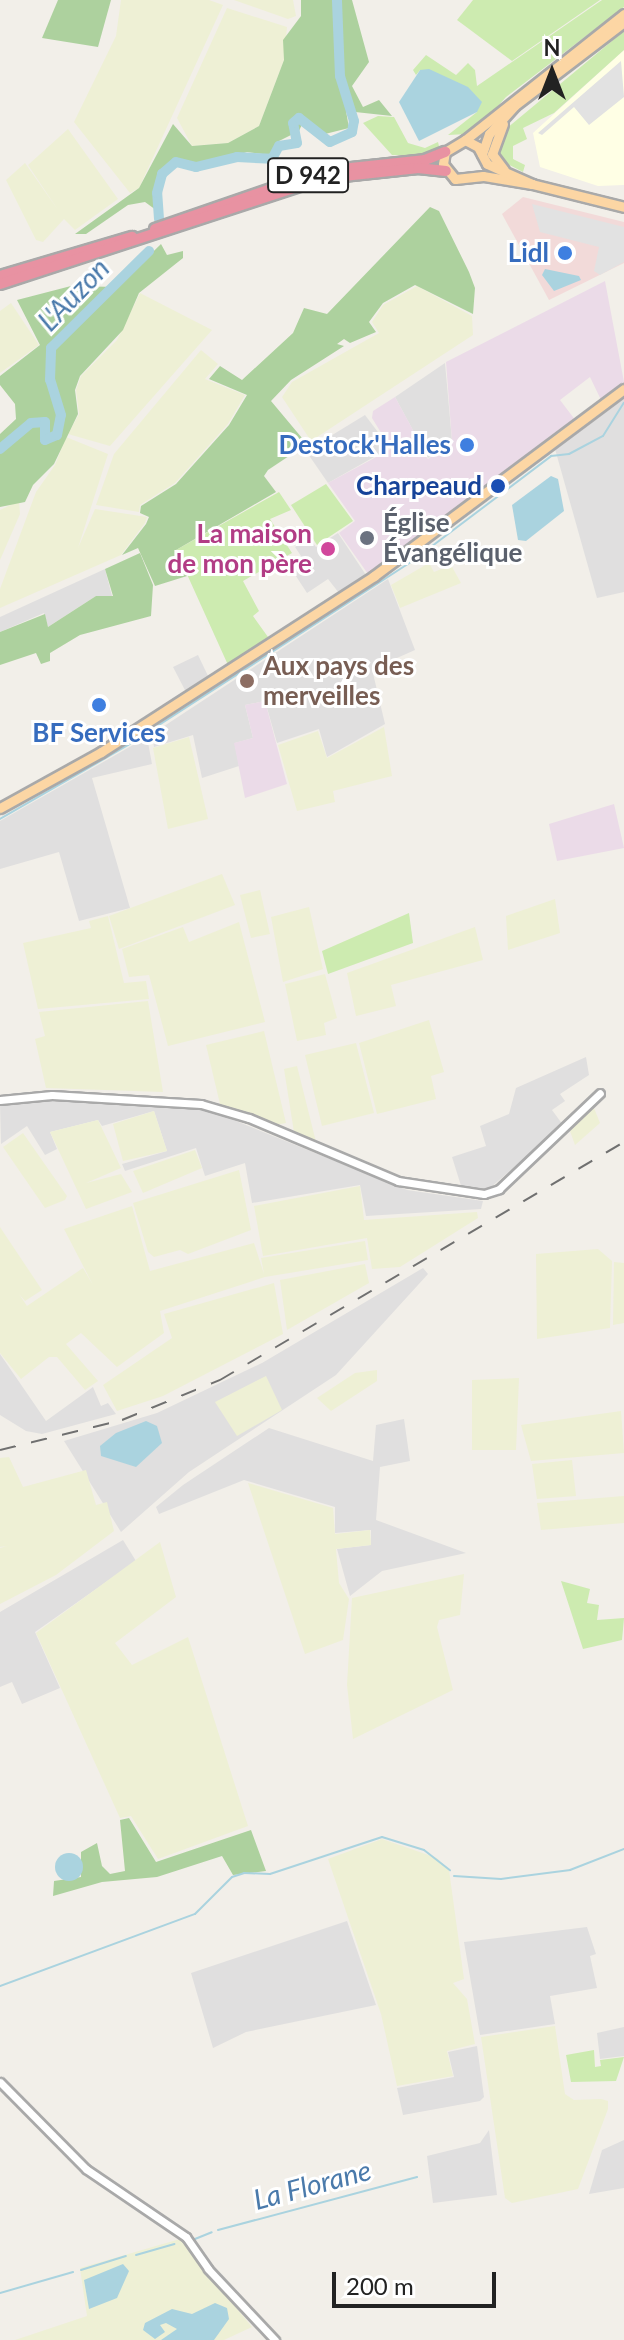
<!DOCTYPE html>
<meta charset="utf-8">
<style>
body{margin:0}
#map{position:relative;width:624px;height:2340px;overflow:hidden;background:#f2efe9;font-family:Lato,sans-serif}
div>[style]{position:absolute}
.residential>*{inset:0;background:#e0dfdf}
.commercial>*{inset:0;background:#f2dad9}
.industrial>*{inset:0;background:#ebdbe8}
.education>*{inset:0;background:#ffffe5}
.farmland>*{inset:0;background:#eef0d5}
.grass>*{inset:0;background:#cdebb0}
.forest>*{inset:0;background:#add19e}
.parking>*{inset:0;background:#e2e2e2}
.water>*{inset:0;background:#aad3df}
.round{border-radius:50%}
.stream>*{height:2px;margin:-1px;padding:0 1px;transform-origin:1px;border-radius:1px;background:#aad3df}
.river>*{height:10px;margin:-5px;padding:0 5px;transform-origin:5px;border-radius:5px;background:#aad3df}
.roads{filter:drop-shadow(2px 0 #a9a9a9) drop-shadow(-2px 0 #a9a9a9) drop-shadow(0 2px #a9a9a9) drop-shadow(0 -2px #a9a9a9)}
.minor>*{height:7px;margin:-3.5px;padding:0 3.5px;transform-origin:3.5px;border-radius:3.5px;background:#fff}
.major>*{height:9px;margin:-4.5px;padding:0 4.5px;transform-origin:4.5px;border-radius:4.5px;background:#fcd6a4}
.highway>*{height:10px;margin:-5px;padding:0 5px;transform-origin:5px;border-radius:5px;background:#e892a2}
.rail>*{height:2px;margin-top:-1px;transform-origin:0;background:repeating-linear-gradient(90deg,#707070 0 16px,transparent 0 32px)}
.dots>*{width:22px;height:22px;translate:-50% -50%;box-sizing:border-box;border:4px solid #fff;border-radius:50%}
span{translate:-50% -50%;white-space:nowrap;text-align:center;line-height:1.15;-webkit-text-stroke:6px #fff;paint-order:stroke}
.shield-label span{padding:2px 6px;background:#fff;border:2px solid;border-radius:6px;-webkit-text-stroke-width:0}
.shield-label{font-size:24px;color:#222;font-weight:700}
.shop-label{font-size:26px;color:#366cbe;font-weight:700}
.right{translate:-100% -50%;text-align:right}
.transit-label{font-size:26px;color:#164399;font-weight:700}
.worship-label{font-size:26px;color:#5b616d;font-weight:700}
.left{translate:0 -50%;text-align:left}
.hotel-label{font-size:26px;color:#b23c85;font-weight:700}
.education-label{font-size:26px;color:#785e54;font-weight:700}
.water-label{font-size:28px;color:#4a7aab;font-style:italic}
.north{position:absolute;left:512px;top:32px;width:80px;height:80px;-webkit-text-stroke:6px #fff;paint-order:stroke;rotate:0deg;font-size:22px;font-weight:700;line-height:32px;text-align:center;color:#222}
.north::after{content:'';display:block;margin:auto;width:28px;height:36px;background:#222;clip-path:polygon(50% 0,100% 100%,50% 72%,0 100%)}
.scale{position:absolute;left:332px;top:2272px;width:164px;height:36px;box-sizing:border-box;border:4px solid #222;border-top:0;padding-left:10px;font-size:24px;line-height:28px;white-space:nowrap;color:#222;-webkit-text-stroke:6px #fff;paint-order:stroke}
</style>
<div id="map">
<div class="residential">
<i style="clip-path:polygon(445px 363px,452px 441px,428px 458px,395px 397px)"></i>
<i style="clip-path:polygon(624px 395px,624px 592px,597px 598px,555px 449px)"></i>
<i style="clip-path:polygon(365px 415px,390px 448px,328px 483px,306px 451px)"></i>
<i style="clip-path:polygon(338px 533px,366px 575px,339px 593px,328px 579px,307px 593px,290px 567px,301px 556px,295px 547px,309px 538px,316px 547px)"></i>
<i style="clip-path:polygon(105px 569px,112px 596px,96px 596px,48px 627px,44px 613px,0 632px,0 617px)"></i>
<i style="clip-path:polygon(388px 579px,415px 650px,372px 669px,385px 724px,327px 757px,319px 729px,277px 743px,265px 701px,245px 705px,253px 738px,235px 743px,239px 766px,202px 778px,193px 735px,154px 747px,152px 734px)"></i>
<i style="clip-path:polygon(198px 655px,209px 678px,186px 692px,173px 667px)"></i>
<i style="clip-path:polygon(147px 737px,152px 764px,92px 778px,130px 908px,79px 921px,59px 852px,0 869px,0 821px)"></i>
<i style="clip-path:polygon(586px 1057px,589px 1075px,560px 1094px,565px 1101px,552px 1110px,563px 1125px,490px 1188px,462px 1189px,452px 1157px,486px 1146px,480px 1126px,509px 1114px,516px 1088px)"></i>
<i style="clip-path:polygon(55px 1098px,177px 1104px,214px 1112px,407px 1190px,483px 1201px,481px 1209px,366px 1216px,360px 1185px,252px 1203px,245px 1163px,205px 1176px,196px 1148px,125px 1171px,122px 1164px,167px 1151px,154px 1111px,102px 1126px,98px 1120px,50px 1132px,57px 1149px,45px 1155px,27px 1126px,1px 1144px,0 1104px)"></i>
<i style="clip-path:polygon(423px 1268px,428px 1274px,336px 1375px,189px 1472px,121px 1532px,64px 1441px,157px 1413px,262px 1363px)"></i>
<i style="clip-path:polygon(0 1354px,46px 1421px,93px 1387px,101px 1406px,108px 1403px,116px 1414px,42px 1434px,26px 1431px,0 1415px)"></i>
<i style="clip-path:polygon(404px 1419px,410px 1461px,380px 1467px,376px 1520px,466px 1553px,382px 1571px,350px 1596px,337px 1549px,371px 1545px,371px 1530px,335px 1533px,335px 1507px,244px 1480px,159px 1514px,156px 1507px,183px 1485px,269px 1428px,373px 1461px,376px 1425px)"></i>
<i style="clip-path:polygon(123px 1540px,136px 1561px,35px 1632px,60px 1688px,22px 1704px,12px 1682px,0 1687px,0 1612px)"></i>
<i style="clip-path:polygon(347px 1921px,376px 2005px,246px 2032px,213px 2048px,191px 1973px)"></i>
<i style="clip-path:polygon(587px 1927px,596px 1954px,590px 1956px,597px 1988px,550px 1996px,555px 2024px,480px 2035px,464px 1942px)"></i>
<i style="clip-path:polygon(624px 2027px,624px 2056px,600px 2059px,597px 2033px)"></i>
<i style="clip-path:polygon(477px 2046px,484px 2097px,480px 2101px,403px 2115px,397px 2088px,454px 2077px,448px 2052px)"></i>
<i style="clip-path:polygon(489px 2130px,497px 2195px,433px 2203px,427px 2156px,480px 2143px)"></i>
<i style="clip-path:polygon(624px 2140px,624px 2188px,589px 2194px,602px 2150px)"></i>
</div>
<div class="commercial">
<i style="clip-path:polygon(523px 197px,624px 222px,624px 263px,549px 300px,502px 214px)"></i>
</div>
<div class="industrial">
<i style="clip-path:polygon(605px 281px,624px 382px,602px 402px,590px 377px,560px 400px,576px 421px,368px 574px,339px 533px,355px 521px,328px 483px,391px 449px,372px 418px,373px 411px,395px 397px,413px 430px,411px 437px,428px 459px,452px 441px,446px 362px)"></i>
<i style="clip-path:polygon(265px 701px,287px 784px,245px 798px,234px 743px,253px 738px,245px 705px)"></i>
<i style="clip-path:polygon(614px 804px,624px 848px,557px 861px,549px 824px)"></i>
</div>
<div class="education">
<i style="clip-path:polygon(624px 50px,624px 185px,598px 186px,540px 167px,533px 133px)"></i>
</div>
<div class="farmland">
<i style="clip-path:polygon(121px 0,209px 0,223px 5px,139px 188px,130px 193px,74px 122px,116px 36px)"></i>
<i style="clip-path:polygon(234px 0,293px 0,296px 16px,288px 19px)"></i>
<i style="clip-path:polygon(227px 8px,287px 27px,284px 60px,259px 126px,228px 143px,192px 146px,177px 118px)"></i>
<i style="clip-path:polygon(68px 129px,118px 199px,75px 230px,64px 219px,43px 242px,36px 240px,6px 180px,25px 163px,58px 210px,28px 165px)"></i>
<i style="clip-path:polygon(417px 286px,472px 316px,473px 335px,311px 441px,282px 397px,292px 382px,379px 333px,372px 322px,383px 305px)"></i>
<i style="clip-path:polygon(140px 293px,212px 330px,110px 446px,68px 434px,79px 414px,76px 390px,81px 376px,117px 340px)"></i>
<i style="clip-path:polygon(11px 303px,39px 345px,0 373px,0 311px)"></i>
<i style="clip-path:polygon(201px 350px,218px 364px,205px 379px,245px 395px,228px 424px,175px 483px,140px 505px,139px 512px,96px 505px,114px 454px)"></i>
<i style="clip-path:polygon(66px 437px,108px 454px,78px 548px,95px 509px,147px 517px,145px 523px,121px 555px,0 608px,0 589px,36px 492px,55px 465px)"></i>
<i style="clip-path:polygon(19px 501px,20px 514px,0 560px,0 510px)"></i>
<i style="clip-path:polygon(429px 563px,434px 572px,451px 565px,461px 583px,400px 608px,391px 585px)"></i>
<i style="clip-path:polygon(384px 727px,392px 776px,333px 791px,335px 802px,297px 811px,278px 745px,318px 731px,327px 758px)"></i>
<i style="clip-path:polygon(189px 737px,208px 819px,168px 829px,153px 748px)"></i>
<i style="clip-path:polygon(222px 874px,235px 905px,119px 949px,109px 916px)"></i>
<i style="clip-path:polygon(260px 890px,270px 934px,251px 938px,240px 895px)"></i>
<i style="clip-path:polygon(555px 899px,560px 933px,508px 950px,506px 916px)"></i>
<i style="clip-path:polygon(309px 907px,323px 969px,283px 982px,271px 917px)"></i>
<i style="clip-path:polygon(108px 916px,124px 983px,146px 981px,149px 999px,38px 1009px,23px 943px,91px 928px,89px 921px)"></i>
<i style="clip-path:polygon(239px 922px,265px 1022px,168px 1046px,149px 975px,129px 977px,122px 949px,183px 927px,189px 942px)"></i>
<i style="clip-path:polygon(475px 927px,483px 960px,391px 985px,396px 1006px,356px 1016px,347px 973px)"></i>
<i style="clip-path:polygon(325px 974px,337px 1018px,324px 1023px,326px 1035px,297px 1041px,285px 984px)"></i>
<i style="clip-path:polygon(148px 1001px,163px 1092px,46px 1088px,35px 1039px,45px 1036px,39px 1012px)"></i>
<i style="clip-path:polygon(429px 1020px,444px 1072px,431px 1076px,436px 1099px,377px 1114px,359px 1043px)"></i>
<i style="clip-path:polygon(264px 1031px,286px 1123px,275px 1125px,220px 1104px,206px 1045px)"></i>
<i style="clip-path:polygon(356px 1043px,374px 1113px,322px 1126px,305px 1055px)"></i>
<i style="clip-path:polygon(297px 1066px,316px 1142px,294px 1132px,284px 1069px)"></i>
<i style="clip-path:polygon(594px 1108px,600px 1123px,575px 1145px,570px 1131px)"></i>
<i style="clip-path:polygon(154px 1111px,167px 1151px,123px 1161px,113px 1124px)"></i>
<i style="clip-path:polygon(98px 1120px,121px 1168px,86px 1183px,121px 1174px,132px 1192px,86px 1209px,50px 1132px)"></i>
<i style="clip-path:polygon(23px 1133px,67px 1196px,65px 1200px,45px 1208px,3px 1147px)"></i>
<i style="clip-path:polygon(195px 1150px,202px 1168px,143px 1193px,133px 1171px)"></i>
<i style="clip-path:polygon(239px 1170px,251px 1230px,188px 1254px,180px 1250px,154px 1257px,148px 1252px,133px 1203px)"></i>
<i style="clip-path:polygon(360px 1186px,364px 1220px,477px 1212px,478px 1218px,400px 1267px,372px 1269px,367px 1238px,263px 1256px,254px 1206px)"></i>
<i style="clip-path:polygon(132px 1206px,150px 1271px,254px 1243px,264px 1274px,261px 1258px,365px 1241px,368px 1260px,265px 1277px,160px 1311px,164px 1333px,117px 1367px,81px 1333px,66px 1344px,98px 1381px,85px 1390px,57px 1357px,49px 1357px,21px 1379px,0 1353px,0 1227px,42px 1290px,25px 1301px,19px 1294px,27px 1306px,83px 1268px,93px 1285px,64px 1229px)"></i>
<i style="clip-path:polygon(598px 1249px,612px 1261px,610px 1328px,537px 1339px,536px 1254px)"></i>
<i style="clip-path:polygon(614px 1262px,624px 1263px,624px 1323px,613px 1325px)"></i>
<i style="clip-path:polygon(365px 1264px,369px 1283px,287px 1330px,280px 1280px)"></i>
<i style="clip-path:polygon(274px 1283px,283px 1334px,163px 1396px,117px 1411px,103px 1385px,172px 1338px,164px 1314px)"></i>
<i style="clip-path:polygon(377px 1370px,377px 1381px,331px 1411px,317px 1398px,355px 1373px)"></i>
<i style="clip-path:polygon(266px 1376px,282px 1410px,237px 1436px,215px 1402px)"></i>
<i style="clip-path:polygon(519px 1378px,516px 1450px,472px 1450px,472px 1380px)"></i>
<i style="clip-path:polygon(621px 1411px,624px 1453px,531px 1461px,521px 1425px)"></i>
<i style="clip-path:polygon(9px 1457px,23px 1487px,86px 1470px,96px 1505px,107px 1502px,114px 1531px,56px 1575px,0 1604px,0 1548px,7px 1546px,0 1547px,0 1458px)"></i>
<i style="clip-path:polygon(572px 1460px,576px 1496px,537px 1499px,532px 1464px)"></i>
<i style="clip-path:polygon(248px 1483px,333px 1508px,335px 1534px,370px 1530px,371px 1545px,336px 1549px,339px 1583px,349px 1599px,343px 1640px,305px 1654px)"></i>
<i style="clip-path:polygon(624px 1496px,624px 1523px,541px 1530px,537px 1503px)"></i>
<i style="clip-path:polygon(160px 1542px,176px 1597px,115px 1643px,132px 1665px,188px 1637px,248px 1826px,158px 1859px,131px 1816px,120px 1818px,36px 1633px)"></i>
<i style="clip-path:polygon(464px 1574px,460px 1615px,439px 1620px,437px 1627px,453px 1690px,353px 1739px,347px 1685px,352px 1598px)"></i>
<i style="clip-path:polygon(382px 1839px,437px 1858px,449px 1870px,464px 1979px,453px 1983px,467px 1999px,475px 2044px,447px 2051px,453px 2076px,397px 2086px,381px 2014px,328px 1859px)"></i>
<i style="clip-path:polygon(555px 2026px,565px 2094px,574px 2100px,601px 2099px,608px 2101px,608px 2109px,578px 2189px,512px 2203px,505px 2198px,481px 2037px)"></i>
<i style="clip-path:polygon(180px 2239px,252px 2327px,224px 2340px,15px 2340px,87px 2316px,80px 2268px)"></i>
</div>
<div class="grass">
<i style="clip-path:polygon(473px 0,600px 0,512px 61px,457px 20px)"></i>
<i style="clip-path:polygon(602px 0,624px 0,624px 7px,506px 97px,481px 125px,467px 134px,448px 135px,477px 112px,420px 70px,416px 75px,413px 70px,426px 55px,456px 75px,468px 63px,475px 70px,477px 86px)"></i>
<i style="clip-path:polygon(624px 31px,624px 50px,554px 113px,523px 128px,527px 139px,513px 146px,513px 159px,525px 165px,523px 172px,500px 160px,497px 148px,507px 128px)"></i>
<i style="clip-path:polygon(378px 116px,394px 117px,408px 143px,425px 148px,438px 142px,440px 150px,428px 156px,392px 155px,363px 123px)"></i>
<i style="clip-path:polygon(326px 484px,353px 521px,317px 545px,291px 505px)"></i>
<i style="clip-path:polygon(279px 492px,291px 510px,270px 519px,292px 553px,243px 581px,259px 611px,253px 616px,268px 637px,228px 665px,176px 550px)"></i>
<i style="clip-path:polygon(409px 913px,413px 943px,328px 974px,322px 951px)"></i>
<i style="clip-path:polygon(561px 1581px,590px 1589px,587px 1603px,599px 1605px,597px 1620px,624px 1618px,622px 1640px,583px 1649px)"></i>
<i style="clip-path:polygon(594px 2050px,595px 2067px,601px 2066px,600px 2060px,624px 2057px,616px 2081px,571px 2082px,566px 2055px)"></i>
</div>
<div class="forest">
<i style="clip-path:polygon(58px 0,111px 0,98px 47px,42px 38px)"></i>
<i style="clip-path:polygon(301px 0,352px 0,369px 62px,352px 86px,363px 107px,379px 100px,392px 116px,346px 111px,349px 128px,325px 134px,304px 120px,299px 131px,277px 142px,271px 155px,247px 152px,211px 164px,175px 161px,155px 183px,156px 210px,145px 202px,128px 205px,86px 234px,75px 234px,139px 188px,173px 124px,192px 146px,228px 143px,259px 126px,284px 60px,283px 40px,301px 16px)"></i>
<i style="clip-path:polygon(430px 207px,439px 211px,469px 272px,475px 288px,473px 314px,415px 285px,383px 303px,369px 322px,376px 332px,350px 343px,344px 339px,337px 344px,344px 346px,291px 380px,271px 401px,307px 444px,268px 470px,264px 476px,276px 492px,176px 550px,187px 576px,155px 586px,138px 548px,122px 555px,146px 524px,149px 517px,140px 513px,141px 506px,176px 484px,229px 425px,247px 395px,209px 379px,220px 366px,242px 380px,293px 333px,304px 308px,327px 314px)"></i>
<i style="clip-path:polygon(161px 244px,167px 255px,183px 251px,183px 258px,139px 293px,123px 330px,80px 376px,75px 390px,78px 414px,54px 464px,33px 485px,25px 502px,0 507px,0 434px,16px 419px,15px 404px,0 385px,0 376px,40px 345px,17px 300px,71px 286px,117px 287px)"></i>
<i style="clip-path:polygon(140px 553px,153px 585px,151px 616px,80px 635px,50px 653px,50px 661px,41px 664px,36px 653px,0 665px,0 632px,45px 614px,48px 627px,96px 596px,113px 596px,105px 569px)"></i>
<i style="clip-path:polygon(129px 1818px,156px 1862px,251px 1830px,266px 1871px,233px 1875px,222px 1856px,157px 1877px,102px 1882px,53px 1896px,54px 1881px,81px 1877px,81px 1852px,97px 1843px,102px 1866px,110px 1874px,125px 1871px,120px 1820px)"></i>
</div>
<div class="parking">
<i style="clip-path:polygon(621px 61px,624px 97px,589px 125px,574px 107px,542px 135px,538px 133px)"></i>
<i style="clip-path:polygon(532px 204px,624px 227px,624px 262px,600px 275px,594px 271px,599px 247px,540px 232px)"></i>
</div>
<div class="water">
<i style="clip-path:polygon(429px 69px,468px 87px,482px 102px,477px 112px,419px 141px,399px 102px,420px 70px)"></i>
<i style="clip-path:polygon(545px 269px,579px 276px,581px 280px,554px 291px,542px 275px)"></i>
<i style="clip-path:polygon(551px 476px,558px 479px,564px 511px,526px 541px,518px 540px,512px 505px)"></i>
<i style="clip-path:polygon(146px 1421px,157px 1426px,162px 1443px,136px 1467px,101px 1456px,100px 1446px,116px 1433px)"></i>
<i class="round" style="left:55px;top:1853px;width:28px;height:28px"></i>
<i style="clip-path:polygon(123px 2264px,129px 2271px,117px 2298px,89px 2309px,84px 2280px)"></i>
<i style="clip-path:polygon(215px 2303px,227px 2308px,229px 2319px,214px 2340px,161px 2340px,177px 2329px,166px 2323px,160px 2325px,165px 2332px,155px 2339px,143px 2330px,145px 2323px,172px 2309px,192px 2314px)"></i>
</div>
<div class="stream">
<i style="left:93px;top:752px;width:106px;rotate:-33.1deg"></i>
<i style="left:0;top:819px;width:148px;rotate:-30deg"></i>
<i style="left:128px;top:745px;width:342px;rotate:-32.9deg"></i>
<i style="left:415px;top:559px;width:171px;rotate:-37.1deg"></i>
<i style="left:551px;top:456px;width:18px;rotate:-6deg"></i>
<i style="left:569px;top:454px;width:38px;rotate:-28deg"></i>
<i style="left:603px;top:436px;width:39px;rotate:-58deg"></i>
<i style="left:454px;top:1876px;width:47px;rotate:3.7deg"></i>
<i style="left:501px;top:1879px;width:70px;rotate:-7.4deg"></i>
<i style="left:570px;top:1870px;width:58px;rotate:-21.3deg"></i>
<i style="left:0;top:1986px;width:208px;rotate:-20.3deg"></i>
<i style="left:195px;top:1914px;width:52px;rotate:-45deg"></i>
<i style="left:232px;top:1877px;width:13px;rotate:-18deg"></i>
<i style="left:244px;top:1873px;width:26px;rotate:2deg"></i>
<i style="left:270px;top:1874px;width:118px;rotate:-18.3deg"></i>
<i style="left:382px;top:1837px;width:44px;rotate:17.2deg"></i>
<i style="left:424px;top:1850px;width:33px;rotate:38deg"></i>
<i style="left:137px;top:2200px;width:57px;rotate:34.2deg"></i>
<i style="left:218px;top:2230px;width:206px;rotate:-14.9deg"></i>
<i style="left:195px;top:2239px;width:18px;rotate:-22deg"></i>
<i style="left:136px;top:2255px;width:40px;rotate:-16deg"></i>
<i style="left:81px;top:2270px;width:47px;rotate:-17.3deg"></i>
<i style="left:0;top:2293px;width:76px;rotate:-16deg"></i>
</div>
<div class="river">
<i style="left:159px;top:219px;width:26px;rotate:-94deg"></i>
<i style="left:157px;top:193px;width:20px;rotate:-75deg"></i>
<i style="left:162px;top:174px;width:18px;rotate:-41deg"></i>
<i style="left:176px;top:162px;width:21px;rotate:14deg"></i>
<i style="left:196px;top:167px;width:42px;rotate:-13.7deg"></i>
<i style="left:237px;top:157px;width:35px;rotate:3deg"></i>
<i style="left:272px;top:159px;width:15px;rotate:-62deg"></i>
<i style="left:279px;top:146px;width:18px;rotate:-9deg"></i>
<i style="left:297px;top:143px;width:20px;rotate:-101deg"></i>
<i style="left:293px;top:123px;width:8px;rotate:-40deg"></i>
<i style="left:299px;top:118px;width:39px;rotate:38deg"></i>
<i style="left:330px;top:142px;width:24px;rotate:-24deg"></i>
<i style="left:352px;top:132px;width:11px;rotate:-80deg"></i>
<i style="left:354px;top:121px;width:47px;rotate:-107.3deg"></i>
<i style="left:340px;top:76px;width:76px;rotate:-92.3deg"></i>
<i style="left:0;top:449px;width:40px;rotate:-40deg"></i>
<i style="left:31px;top:423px;width:14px;rotate:-4deg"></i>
<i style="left:45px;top:422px;width:18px;rotate:90deg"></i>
<i style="left:45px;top:440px;width:13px;rotate:-23deg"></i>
<i style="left:57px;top:435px;width:20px;rotate:-79deg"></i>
<i style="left:61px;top:415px;width:37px;rotate:-107deg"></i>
<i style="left:50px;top:380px;width:32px;rotate:-88deg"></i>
<i style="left:51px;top:348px;width:138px;rotate:-44.7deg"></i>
</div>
<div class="roads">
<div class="minor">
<i style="left:0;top:1100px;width:52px;rotate:-5.5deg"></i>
<i style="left:52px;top:1095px;width:149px;rotate:3.5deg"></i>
<i style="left:201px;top:1104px;width:50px;rotate:16.3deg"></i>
<i style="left:249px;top:1118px;width:162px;rotate:22.9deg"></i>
<i style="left:398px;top:1181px;width:87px;rotate:8.6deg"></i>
<i style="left:484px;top:1194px;width:16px;rotate:-18deg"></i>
<i style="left:499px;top:1189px;width:139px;rotate:-43.5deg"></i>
<i style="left:0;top:2082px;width:122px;rotate:45.3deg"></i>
<i style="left:86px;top:2169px;width:121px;rotate:34.2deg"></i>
<i style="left:186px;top:2237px;width:39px;rotate:55deg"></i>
<i style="left:208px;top:2269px;width:98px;rotate:46.7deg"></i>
</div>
<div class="major">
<i style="left:503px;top:124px;width:32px;rotate:110deg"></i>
<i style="left:492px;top:154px;width:20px;rotate:53deg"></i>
<i style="left:465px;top:140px;width:203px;rotate:-38.4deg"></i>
<i style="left:482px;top:154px;width:21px;rotate:-71deg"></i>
<i style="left:489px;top:134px;width:38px;rotate:-48deg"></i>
<i style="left:514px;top:106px;width:138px;rotate:-37.4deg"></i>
<i style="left:532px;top:184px;width:50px;rotate:-170.7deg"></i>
<i style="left:483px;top:176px;width:28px;rotate:174deg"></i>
<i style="left:455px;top:179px;width:19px;rotate:-129deg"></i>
<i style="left:443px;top:164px;width:12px;rotate:-81deg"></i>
<i style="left:445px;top:152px;width:23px;rotate:-31deg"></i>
<i style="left:465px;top:140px;width:15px;rotate:28deg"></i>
<i style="left:478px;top:147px;width:19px;rotate:62deg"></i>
<i style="left:487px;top:164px;width:49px;rotate:24deg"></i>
<i style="left:532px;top:184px;width:95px;rotate:14deg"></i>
<i style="left:0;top:808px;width:115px;rotate:-29deg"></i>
<i style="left:101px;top:752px;width:325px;rotate:-32.8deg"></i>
<i style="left:374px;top:576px;width:312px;rotate:-36.8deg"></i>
</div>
<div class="highway">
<i style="left:155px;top:229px;width:178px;rotate:-19deg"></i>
<i style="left:323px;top:171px;width:103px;rotate:-6.2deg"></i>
<i style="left:425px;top:160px;width:22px;rotate:-22deg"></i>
<i style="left:0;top:276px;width:138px;rotate:-16.5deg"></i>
<i style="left:0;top:284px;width:342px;rotate:-18.1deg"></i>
<i style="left:325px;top:178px;width:94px;rotate:-6.1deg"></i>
<i style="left:418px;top:168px;width:28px;rotate:6deg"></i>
</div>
</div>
<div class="rail">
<i style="left:0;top:1450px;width:126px;rotate:-13.8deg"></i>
<i style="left:122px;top:1420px;width:106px;rotate:-22.2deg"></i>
<i style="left:220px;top:1380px;width:469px;rotate:-30.5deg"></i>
</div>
<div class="dots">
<i style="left:565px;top:253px;background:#3f7fe0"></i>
<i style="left:467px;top:445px;background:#3f7fe0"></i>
<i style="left:498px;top:486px;background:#1a4fb4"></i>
<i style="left:367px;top:538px;background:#6b7280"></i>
<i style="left:328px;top:549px;background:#d1479c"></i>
<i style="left:247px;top:681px;background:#8d6e63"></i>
<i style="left:99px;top:705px;background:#3f7fe0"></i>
</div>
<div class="shield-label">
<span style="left:308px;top:175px">D 942</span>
</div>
<div class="shop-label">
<span class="right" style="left:549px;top:253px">Lidl</span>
<span class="right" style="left:451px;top:445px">Destock'Halles</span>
<span style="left:99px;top:733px">BF Services</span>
</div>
<div class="transit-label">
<span class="right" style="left:482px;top:486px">Charpeaud</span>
</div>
<div class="worship-label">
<span class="left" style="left:383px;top:538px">Église<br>Évangélique</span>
</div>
<div class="hotel-label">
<span class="right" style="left:312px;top:549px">La maison<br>de mon père</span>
</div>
<div class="education-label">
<span class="left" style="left:263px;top:681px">Aux pays des<br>merveilles</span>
</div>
<div class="water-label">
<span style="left:73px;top:294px;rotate:-46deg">L'Auzon</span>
<span style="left:312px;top:2184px;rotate:-15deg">La Florane</span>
</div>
<div class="north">N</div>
<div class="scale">200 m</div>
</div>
